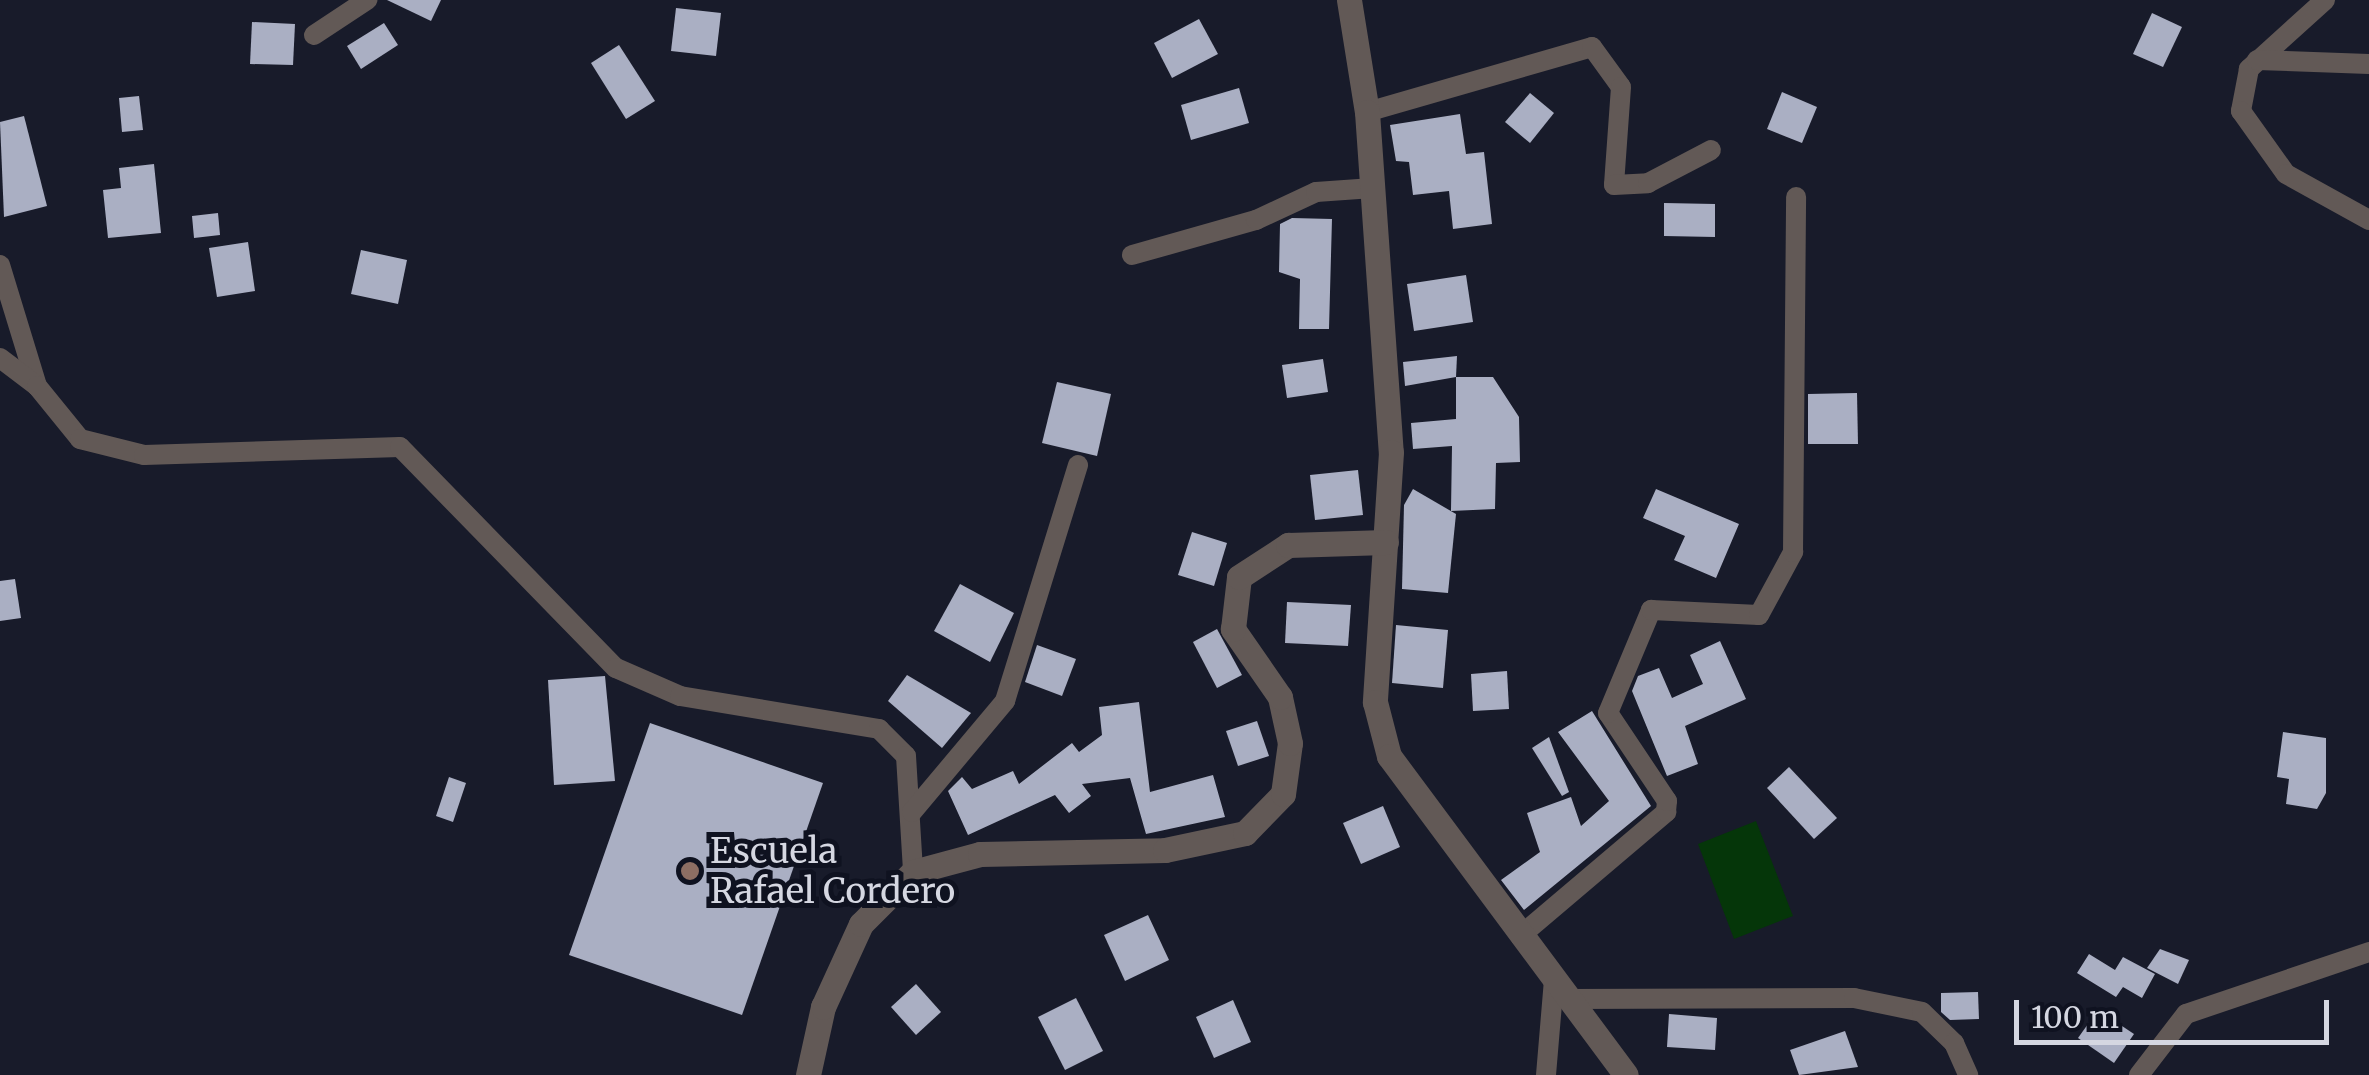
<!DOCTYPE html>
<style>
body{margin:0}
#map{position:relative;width:2369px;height:1075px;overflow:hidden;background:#181b2a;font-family:Merriweather,serif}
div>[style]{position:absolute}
.green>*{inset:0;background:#053609}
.building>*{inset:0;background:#aaafc3}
.minor>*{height:20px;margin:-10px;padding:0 10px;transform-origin:10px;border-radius:10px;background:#625956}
.tertiary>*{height:25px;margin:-12.5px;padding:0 12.5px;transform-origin:12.5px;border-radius:12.5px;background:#625956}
.dots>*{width:28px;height:28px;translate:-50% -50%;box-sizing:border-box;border:5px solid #0f1220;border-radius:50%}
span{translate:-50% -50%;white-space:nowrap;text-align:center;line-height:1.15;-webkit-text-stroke:10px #0f1220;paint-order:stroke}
.poi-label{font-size:35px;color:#d5d7e1}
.left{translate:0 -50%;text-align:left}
.scale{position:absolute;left:2014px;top:1000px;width:315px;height:45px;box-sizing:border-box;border:5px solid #d5d7e1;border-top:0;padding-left:12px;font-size:30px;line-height:35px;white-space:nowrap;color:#d5d7e1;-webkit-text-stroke:8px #0f1220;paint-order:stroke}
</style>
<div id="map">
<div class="green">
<i style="clip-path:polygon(1756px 821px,1793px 916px,1734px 939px,1698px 844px)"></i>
</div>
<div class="building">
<i style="clip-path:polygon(387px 0,441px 0,431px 21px)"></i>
<i style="clip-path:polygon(676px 8px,721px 13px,716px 56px,671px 51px)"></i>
<i style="clip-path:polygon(2152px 13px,2182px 27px,2163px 67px,2133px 54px)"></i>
<i style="clip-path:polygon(1199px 19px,1218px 54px,1172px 78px,1154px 43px)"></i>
<i style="clip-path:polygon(252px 22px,295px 24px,293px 65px,250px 64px)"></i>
<i style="clip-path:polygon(384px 23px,398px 45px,361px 69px,347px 46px)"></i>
<i style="clip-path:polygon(619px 45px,655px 101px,626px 119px,591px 63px)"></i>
<i style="clip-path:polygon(1239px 88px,1249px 123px,1191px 140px,1181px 105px)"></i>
<i style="clip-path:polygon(1782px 92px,1817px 107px,1802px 143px,1767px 129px)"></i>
<i style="clip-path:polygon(1530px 93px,1554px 113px,1530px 143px,1505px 122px)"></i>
<i style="clip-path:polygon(139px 96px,143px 130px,122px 132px,119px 98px)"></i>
<i style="clip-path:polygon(1460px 114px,1466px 154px,1484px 152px,1492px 224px,1453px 229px,1449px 191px,1413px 195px,1409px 162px,1396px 161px,1390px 125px)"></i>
<i style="clip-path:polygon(24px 116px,47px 206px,4px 217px,0 122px)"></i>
<i style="clip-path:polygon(154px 164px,161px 233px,108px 238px,103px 190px,121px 188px,119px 168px)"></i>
<i style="clip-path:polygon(1664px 203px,1715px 204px,1715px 237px,1664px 236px)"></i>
<i style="clip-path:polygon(218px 213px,220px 235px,194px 238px,192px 216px)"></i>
<i style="clip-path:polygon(1292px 218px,1332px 219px,1329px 329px,1299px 329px,1300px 279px,1279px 272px,1280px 224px)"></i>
<i style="clip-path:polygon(248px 242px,255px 291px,217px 297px,209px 248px)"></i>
<i style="clip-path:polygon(361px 250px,407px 260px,398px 304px,351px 294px)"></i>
<i style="clip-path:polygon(1466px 275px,1473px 322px,1414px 331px,1407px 284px)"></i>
<i style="clip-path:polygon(1457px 356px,1456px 377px,1405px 386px,1403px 362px)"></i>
<i style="clip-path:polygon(1323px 359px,1328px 392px,1287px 398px,1282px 365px)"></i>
<i style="clip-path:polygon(1456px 377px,1493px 377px,1519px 417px,1520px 462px,1496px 463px,1495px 509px,1451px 511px,1452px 446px,1413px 449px,1411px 423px,1456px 419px)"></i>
<i style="clip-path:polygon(1057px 382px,1111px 394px,1097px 456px,1042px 443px)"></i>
<i style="clip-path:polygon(1857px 393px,1858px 444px,1808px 444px,1808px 394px)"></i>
<i style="clip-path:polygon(1358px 470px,1363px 515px,1315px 520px,1310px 475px)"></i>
<i style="clip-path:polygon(1413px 489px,1456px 514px,1448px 593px,1402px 589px,1404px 505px)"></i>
<i style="clip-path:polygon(1656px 489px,1739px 524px,1716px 578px,1674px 560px,1685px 536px,1643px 518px)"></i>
<i style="clip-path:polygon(1192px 532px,1227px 543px,1214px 586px,1178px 575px)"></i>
<i style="clip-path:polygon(15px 579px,21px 618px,0 621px,0 581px)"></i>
<i style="clip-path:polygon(960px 584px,1014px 613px,990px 662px,934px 631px)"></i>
<i style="clip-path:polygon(1287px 602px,1351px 605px,1348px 646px,1285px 643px)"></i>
<i style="clip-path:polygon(1396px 625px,1448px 630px,1443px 688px,1392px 683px)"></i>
<i style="clip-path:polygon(1217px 629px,1242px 675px,1217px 688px,1193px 642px)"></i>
<i style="clip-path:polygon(1720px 641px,1746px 699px,1685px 726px,1698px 764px,1667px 776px,1632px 691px,1638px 676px,1659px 668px,1672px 698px,1703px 684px,1690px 655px)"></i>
<i style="clip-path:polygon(1037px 645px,1076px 659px,1062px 696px,1025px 682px)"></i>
<i style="clip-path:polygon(1507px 671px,1509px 709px,1473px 711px,1471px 674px)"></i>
<i style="clip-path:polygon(907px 675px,971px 713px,942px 748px,888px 701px)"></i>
<i style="clip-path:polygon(605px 676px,615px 781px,554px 785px,548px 680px)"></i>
<i style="clip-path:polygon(1139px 702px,1150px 792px,1213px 775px,1225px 817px,1146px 834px,1130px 778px,1082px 784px,1091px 796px,1069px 813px,1055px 795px,968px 835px,948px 791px,962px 777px,972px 789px,1013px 771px,1019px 784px,1072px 743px,1079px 752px,1102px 735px,1099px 707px)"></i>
<i style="clip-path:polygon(1592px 711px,1651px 806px,1524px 910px,1501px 880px,1540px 852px,1527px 813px,1571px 797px,1581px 826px,1609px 801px,1558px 732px)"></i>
<i style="clip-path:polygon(1257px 721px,1269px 756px,1238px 766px,1226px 731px)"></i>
<i style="clip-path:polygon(650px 723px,823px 783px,742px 1015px,569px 955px)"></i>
<i style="clip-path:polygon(2283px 732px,2326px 738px,2326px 793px,2317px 809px,2286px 804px,2289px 779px,2277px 777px)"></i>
<i style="clip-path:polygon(1549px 737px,1569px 792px,1562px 796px,1532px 748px)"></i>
<i style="clip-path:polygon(1789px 767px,1837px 818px,1814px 839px,1767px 788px)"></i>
<i style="clip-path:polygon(449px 777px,466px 783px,453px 822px,436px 816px)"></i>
<i style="clip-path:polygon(1383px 806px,1400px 847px,1361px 864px,1343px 823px)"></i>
<i style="clip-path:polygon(1148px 915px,1169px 960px,1125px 981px,1104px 935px)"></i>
<i style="clip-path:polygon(2160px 949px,2189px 960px,2178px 984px,2147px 968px)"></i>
<i style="clip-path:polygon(2089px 954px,2115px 970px,2123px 957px,2155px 974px,2142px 998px,2123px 987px,2116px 997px,2077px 973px)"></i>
<i style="clip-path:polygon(916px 984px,941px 1012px,916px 1035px,891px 1007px)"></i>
<i style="clip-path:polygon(1978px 992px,1979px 1019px,1950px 1020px,1941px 1012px,1941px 993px)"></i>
<i style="clip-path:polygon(1076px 998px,1103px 1051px,1065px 1070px,1038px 1017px)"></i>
<i style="clip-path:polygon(1233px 1000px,1251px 1042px,1214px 1058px,1196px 1017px)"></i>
<i style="clip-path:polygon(2098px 1010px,2134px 1034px,2114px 1063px,2078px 1038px)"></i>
<i style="clip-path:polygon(1669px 1014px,1717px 1018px,1715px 1050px,1667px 1047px)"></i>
<i style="clip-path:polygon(1845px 1031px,1858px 1067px,1799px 1075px,1790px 1050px)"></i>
</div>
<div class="minor">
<i style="left:2325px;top:0;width:103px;rotate:137.8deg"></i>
<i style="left:2249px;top:69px;width:43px;rotate:100.8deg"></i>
<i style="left:2241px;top:111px;width:77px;rotate:54.5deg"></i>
<i style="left:2286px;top:174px;width:95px;rotate:29deg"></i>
<i style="left:314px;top:35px;width:64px;rotate:-33.4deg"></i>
<i style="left:2257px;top:60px;width:112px;rotate:2deg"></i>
<i style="left:1367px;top:112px;width:234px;rotate:-16.1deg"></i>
<i style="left:1592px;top:47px;width:49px;rotate:54.1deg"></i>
<i style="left:1621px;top:87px;width:98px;rotate:94.1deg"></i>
<i style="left:1614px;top:185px;width:34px;rotate:-3deg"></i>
<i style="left:1648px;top:183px;width:71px;rotate:-27.6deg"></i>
<i style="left:1132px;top:255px;width:129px;rotate:-15.8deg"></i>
<i style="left:1256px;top:220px;width:66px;rotate:-25deg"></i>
<i style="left:1316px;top:192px;width:57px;rotate:-4deg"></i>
<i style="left:0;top:265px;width:127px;rotate:73deg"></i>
<i style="left:0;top:358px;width:46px;rotate:37.1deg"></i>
<i style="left:37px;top:386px;width:68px;rotate:50.9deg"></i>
<i style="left:80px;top:439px;width:66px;rotate:14deg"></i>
<i style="left:144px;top:455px;width:256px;rotate:-1.8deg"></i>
<i style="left:400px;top:447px;width:309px;rotate:45.7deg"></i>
<i style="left:616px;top:668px;width:70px;rotate:23.6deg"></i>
<i style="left:680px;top:696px;width:202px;rotate:9.4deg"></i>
<i style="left:879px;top:729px;width:38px;rotate:45deg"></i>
<i style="left:906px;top:756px;width:116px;rotate:86.5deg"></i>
<i style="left:912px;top:812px;width:145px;rotate:-50deg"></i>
<i style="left:1005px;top:701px;width:247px;rotate:-72.8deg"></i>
<i style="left:1520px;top:936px;width:192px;rotate:-40.3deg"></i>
<i style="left:1666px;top:812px;width:11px;rotate:-85deg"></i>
<i style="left:1667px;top:801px;width:106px;rotate:-123.8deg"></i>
<i style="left:1608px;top:713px;width:112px;rotate:-67.3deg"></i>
<i style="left:1651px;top:610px;width:108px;rotate:2.7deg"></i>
<i style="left:1759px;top:615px;width:72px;rotate:-61.6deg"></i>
<i style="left:1793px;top:552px;width:355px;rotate:-89.5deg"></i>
<i style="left:1569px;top:999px;width:285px;rotate:-0.2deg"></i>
<i style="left:1854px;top:998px;width:69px;rotate:11.6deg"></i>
<i style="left:1922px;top:1012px;width:45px;rotate:44.1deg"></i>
<i style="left:1954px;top:1043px;width:35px;rotate:66deg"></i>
<i style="left:1546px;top:1075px;width:95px;rotate:-85.2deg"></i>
<i style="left:2139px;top:1075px;width:77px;rotate:-52.4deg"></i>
<i style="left:2186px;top:1014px;width:193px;rotate:-18.7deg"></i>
</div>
<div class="tertiary">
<i style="left:1349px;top:0;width:113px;rotate:80.9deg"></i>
<i style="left:1367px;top:112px;width:341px;rotate:86deg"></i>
<i style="left:1391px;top:452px;width:251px;rotate:93.7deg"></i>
<i style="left:1375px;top:702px;width:56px;rotate:75.5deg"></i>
<i style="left:1389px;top:756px;width:397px;rotate:53.4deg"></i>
<i style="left:808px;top:1075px;width:70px;rotate:-77.6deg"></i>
<i style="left:823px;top:1007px;width:91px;rotate:-65.4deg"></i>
<i style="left:861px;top:924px;width:74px;rotate:-45deg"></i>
<i style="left:913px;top:872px;width:69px;rotate:-15deg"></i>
<i style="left:980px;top:854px;width:185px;rotate:-1.2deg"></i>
<i style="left:1165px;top:850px;width:82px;rotate:-12deg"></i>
<i style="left:1245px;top:833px;width:54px;rotate:-45.7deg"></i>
<i style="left:1283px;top:794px;width:51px;rotate:-82.2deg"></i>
<i style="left:1290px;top:743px;width:47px;rotate:-102.3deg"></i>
<i style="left:1280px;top:697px;width:83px;rotate:-124.7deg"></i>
<i style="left:1233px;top:629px;width:52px;rotate:-83.4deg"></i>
<i style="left:1239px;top:577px;width:59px;rotate:-33.1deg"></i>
<i style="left:1288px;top:545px;width:98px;rotate:-1.8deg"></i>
</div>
<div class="dots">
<i style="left:690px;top:871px;background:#8d6e63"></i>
</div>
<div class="poi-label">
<span class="left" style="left:710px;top:871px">Escuela<br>Rafael Cordero</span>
</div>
<div class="scale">100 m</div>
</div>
